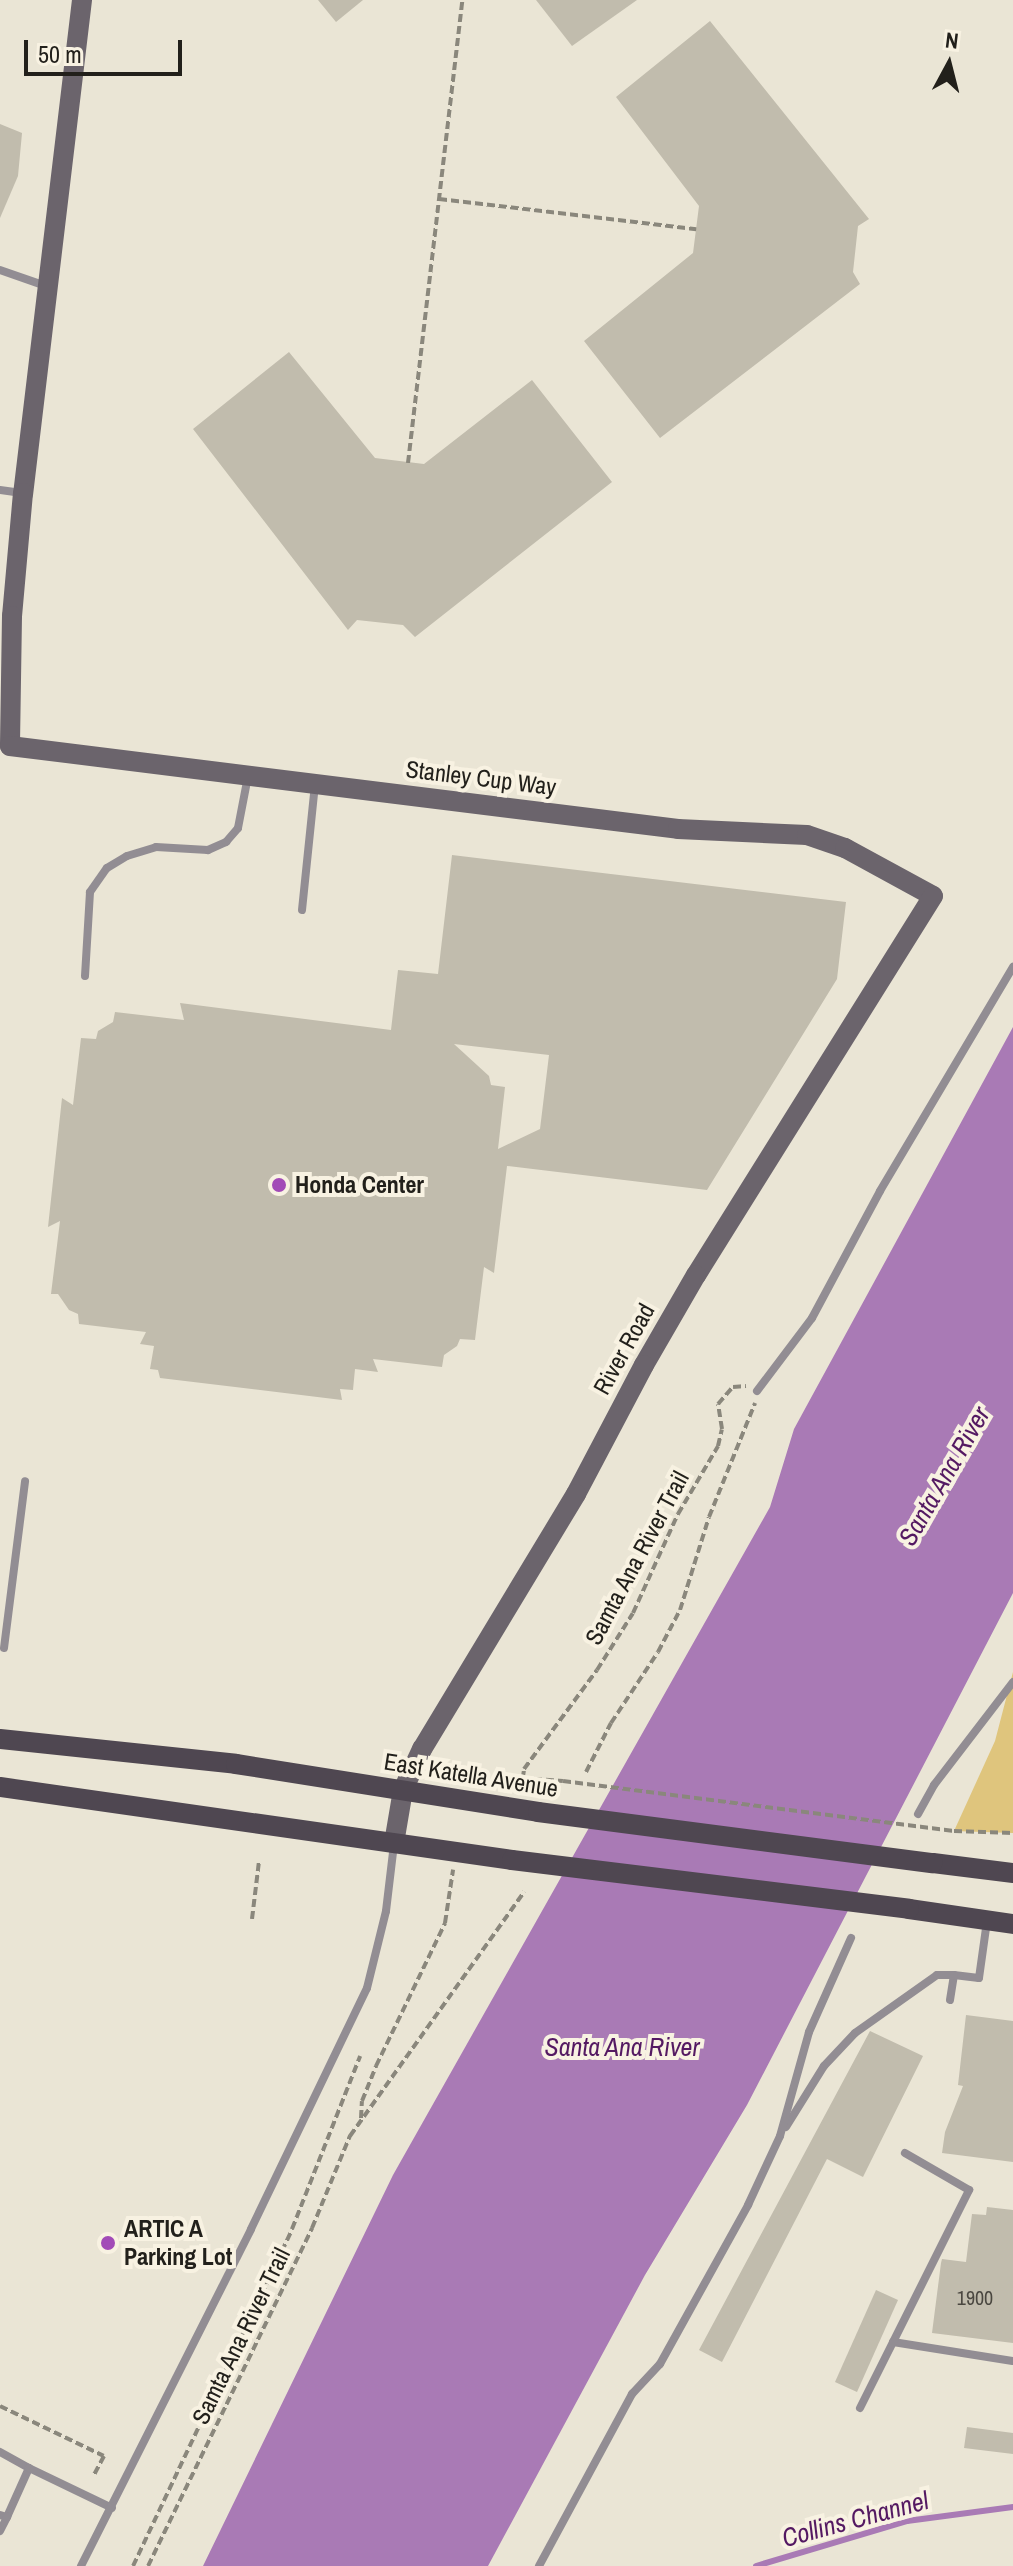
<!DOCTYPE html>
<style>
body{margin:0}
#map{position:relative;width:1013px;height:2566px;overflow:hidden;background:#eae5d5;font-family:"Archivo Narrow",sans-serif}
div>[style]{position:absolute}
.green>*{inset:0;background:#dfc57d}
.water>*{inset:0;background:#a97ab5}
.stream>*{height:6px;margin:-3px;padding:0 3px;transform-origin:3px;border-radius:3px;background:#a97ab5}
.building>*{inset:0;background:#c1bcad}
.path>*{height:4px;margin-top:-2px;transform-origin:0;background:repeating-linear-gradient(90deg,#8a877c 0 8px,transparent 0 12px)}
.service>*{height:8px;margin:-4px;padding:0 4px;transform-origin:4px;border-radius:4px;background:#928d93}
.secondary>*{height:20px;margin:-10px;padding:0 10px;transform-origin:10px;border-radius:10px;background:#6b646c}
.primary>*{height:20px;margin:-10px;padding:0 10px;transform-origin:10px;border-radius:10px;background:#4f4751}
.path-bridge>*{height:4px;margin-top:-2px;transform-origin:0;background:repeating-linear-gradient(90deg,#8a877c 0 8px,transparent 0 12px)}
.primary-bridge>*{height:20px;margin:-10px;padding:0 10px;transform-origin:10px;border-radius:10px;background:#4f4751}
.dots>*{width:22px;height:22px;translate:-50% -50%;box-sizing:border-box;border:4px solid #f8f2e2;border-radius:50%}
span{translate:-50% -50%;white-space:nowrap;text-align:center;line-height:1.15;-webkit-text-stroke:8px #f8f2e2;paint-order:stroke}
.number-label{font-size:20px;color:#4a4740}
.number-label span{-webkit-text-stroke-width:0}
.street-label{font-size:24px;color:#22201b}
.poi-label{font-size:24px;color:#22201b;font-weight:700}
.left{translate:0 -50%;text-align:left}
.water-label{font-size:26px;color:#541962;font-style:italic}
.north{position:absolute;left:909px;top:24px;width:80px;height:80px;-webkit-text-stroke:6px #f8f2e2;paint-order:stroke;rotate:7deg;font-size:22px;font-weight:700;line-height:32px;text-align:center;color:#22201b}
.north::after{content:'';display:block;margin:auto;width:28px;height:36px;background:#22201b;clip-path:polygon(50% 0,100% 100%,50% 72%,0 100%)}
.scale{position:absolute;left:24px;top:40px;width:158px;height:36px;box-sizing:border-box;border:4px solid #22201b;border-top:0;padding-left:10px;font-size:24px;line-height:28px;white-space:nowrap;color:#22201b;-webkit-text-stroke:6px #f8f2e2;paint-order:stroke}
</style>
<div id="map">
<div class="green">
<i style="clip-path:polygon(1013px 1672px,1013px 1833px,954px 1831px,995px 1741px)"></i>
</div>
<div class="water">
<i style="clip-path:polygon(1013px 1027px,1013px 1593px,747px 2105px,645px 2275px,488px 2566px,203px 2566px,393px 2175px,770px 1507px,794px 1429px)"></i>
</div>
<div class="stream">
<i style="left:756px;top:2566px;width:158px;rotate:-16.6deg"></i>
<i style="left:907px;top:2521px;width:107px;rotate:-7.5deg"></i>
</div>
<div class="building">
<i style="clip-path:polygon(318px 0,363px 0,336px 22px)"></i>
<i style="clip-path:polygon(536px 0,637px 0,572px 46px)"></i>
<i style="clip-path:polygon(710px 21px,869px 219px,858px 226px,853px 272px,860px 284px,660px 438px,584px 341px,693px 253px,699px 206px,616px 97px)"></i>
<i style="clip-path:polygon(0 124px,22px 133px,18px 176px,0 218px)"></i>
<i style="clip-path:polygon(289px 352px,375px 458px,424px 464px,532px 380px,612px 482px,415px 637px,403px 625px,357px 620px,348px 630px,193px 429px)"></i>
<i style="clip-path:polygon(evenodd,452px 855px,846px 902px,837px 979px,707px 1190px,507px 1166px,494px 1273px,484px 1267px,475px 1340px,460px 1339px,457px 1346px,444px 1355px,442px 1367px,373px 1359px,378px 1372px,355px 1369px,353px 1390px,340px 1389px,342px 1400px,160px 1378px,158px 1370px,150px 1369px,154px 1346px,140px 1344px,146px 1332px,79px 1324px,78px 1314px,69px 1310px,58px 1294px,51px 1294px,60px 1221px,48px 1227px,62px 1098px,73px 1105px,81px 1038px,96px 1039px,98px 1031px,113px 1022px,115px 1012px,184px 1020px,180px 1003px,391px 1030px,398px 970px,438px 974px,452px 855px,454px 1044px,549px 1055px,540px 1129px,498px 1149px,505px 1087px,491px 1085px,489px 1076px,454px 1044px)"></i>
<i style="clip-path:polygon(966px 2015px,1013px 2021px,1013px 2162px,942px 2153px,945px 2132px,963px 2086px,958px 2085px)"></i>
<i style="clip-path:polygon(870px 2031px,923px 2056px,863px 2177px,827px 2159px,722px 2362px,699px 2350px)"></i>
<i style="clip-path:polygon(987px 2207px,1013px 2210px,1013px 2343px,932px 2333px,941px 2263px,942px 2259px,966px 2262px,972px 2214px,986px 2215px)"></i>
<i style="clip-path:polygon(876px 2290px,898px 2300px,857px 2392px,835px 2382px)"></i>
<i style="clip-path:polygon(967px 2427px,1013px 2433px,1013px 2454px,964px 2448px)"></i>
</div>
<div class="path">
<i style="left:439px;top:199px;width:259px;rotate:6.7deg"></i>
<i style="left:408px;top:463px;width:466px;rotate:-83.3deg"></i>
<i style="left:586px;top:1772px;width:55px;rotate:-63deg"></i>
<i style="left:611px;top:1723px;width:85px;rotate:-56.5deg"></i>
<i style="left:658px;top:1652px;width:47px;rotate:-62.4deg"></i>
<i style="left:680px;top:1610px;width:97px;rotate:-72.7deg"></i>
<i style="left:709px;top:1517px;width:123px;rotate:-68deg"></i>
<i style="left:522px;top:1778px;width:41px;rotate:4.2deg"></i>
<i style="left:521px;top:1791px;width:22px;rotate:-82deg"></i>
<i style="left:524px;top:1769px;width:123px;rotate:-53.6deg"></i>
<i style="left:597px;top:1670px;width:67px;rotate:-57.7deg"></i>
<i style="left:633px;top:1613px;width:109px;rotate:-65.6deg"></i>
<i style="left:678px;top:1514px;width:79px;rotate:-59.5deg"></i>
<i style="left:718px;top:1446px;width:17px;rotate:-77deg"></i>
<i style="left:722px;top:1429px;width:25px;rotate:-99deg"></i>
<i style="left:718px;top:1404px;width:23px;rotate:-49deg"></i>
<i style="left:733px;top:1387px;width:13px;rotate:-4deg"></i>
<i style="left:954px;top:1831px;width:59px;rotate:1.9deg"></i>
<i style="left:252px;top:1919px;width:58px;rotate:-83.1deg"></i>
<i style="left:361px;top:2118px;width:17px;rotate:-87deg"></i>
<i style="left:362px;top:2101px;width:38px;rotate:-68deg"></i>
<i style="left:376px;top:2066px;width:159px;rotate:-64.2deg"></i>
<i style="left:445px;top:1923px;width:54px;rotate:-81.4deg"></i>
<i style="left:0;top:2406px;width:115px;rotate:25.7deg"></i>
<i style="left:104px;top:2456px;width:21px;rotate:118deg"></i>
<i style="left:133px;top:2566px;width:373px;rotate:-64.7deg"></i>
<i style="left:292px;top:2229px;width:186px;rotate:-68.5deg"></i>
<i style="left:148px;top:2566px;width:376px;rotate:-64.1deg"></i>
<i style="left:312px;top:2228px;width:100px;rotate:-67.6deg"></i>
<i style="left:350px;top:2136px;width:300px;rotate:-54.5deg"></i>
</div>
<div class="service">
<i style="left:0;top:270px;width:49px;rotate:19.2deg"></i>
<i style="left:0;top:490px;width:22px;rotate:8deg"></i>
<i style="left:302px;top:910px;width:127px;rotate:-84.1deg"></i>
<i style="left:85px;top:976px;width:84px;rotate:-86.6deg"></i>
<i style="left:90px;top:892px;width:29px;rotate:-55deg"></i>
<i style="left:107px;top:868px;width:23px;rotate:-31deg"></i>
<i style="left:127px;top:856px;width:30px;rotate:-17deg"></i>
<i style="left:156px;top:847px;width:52px;rotate:3.3deg"></i>
<i style="left:208px;top:850px;width:20px;rotate:-24deg"></i>
<i style="left:226px;top:842px;width:18px;rotate:-49deg"></i>
<i style="left:238px;top:828px;width:53px;rotate:-79.1deg"></i>
<i style="left:757px;top:1391px;width:91px;rotate:-53deg"></i>
<i style="left:812px;top:1318px;width:144px;rotate:-61.8deg"></i>
<i style="left:880px;top:1191px;width:261px;rotate:-59.3deg"></i>
<i style="left:4px;top:1648px;width:168px;rotate:-82.8deg"></i>
<i style="left:918px;top:1814px;width:33px;rotate:-61deg"></i>
<i style="left:934px;top:1785px;width:130px;rotate:-52.5deg"></i>
<i style="left:950px;top:2000px;width:25px;rotate:-81deg"></i>
<i style="left:954px;top:1975px;width:25px;rotate:7deg"></i>
<i style="left:979px;top:1978px;width:58px;rotate:-82deg"></i>
<i style="left:786px;top:2127px;width:72px;rotate:-58.1deg"></i>
<i style="left:824px;top:2066px;width:45px;rotate:-46.8deg"></i>
<i style="left:855px;top:2033px;width:100px;rotate:-35.3deg"></i>
<i style="left:937px;top:1975px;width:17px"></i>
<i style="left:893px;top:2342px;width:121px;rotate:9deg"></i>
<i style="left:860px;top:2408px;width:244px;rotate:-63.4deg"></i>
<i style="left:969px;top:2190px;width:74px;rotate:-150deg"></i>
<i style="left:0;top:2452px;width:33px;rotate:29deg"></i>
<i style="left:29px;top:2468px;width:54px;rotate:114.2deg"></i>
<i style="left:7px;top:2517px;width:7px;rotate:-164deg"></i>
<i style="left:29px;top:2468px;width:92px;rotate:25.7deg"></i>
<i style="left:0;top:2531px;width:16px;rotate:-63deg"></i>
<i style="left:81px;top:2566px;width:377px;rotate:-63.2deg"></i>
<i style="left:251px;top:2229px;width:267px;rotate:-64.3deg"></i>
<i style="left:367px;top:1988px;width:79px;rotate:-76.1deg"></i>
<i style="left:386px;top:1911px;width:67px;rotate:-83.2deg"></i>
<i style="left:539px;top:2566px;width:196px;rotate:-61.6deg"></i>
<i style="left:632px;top:2394px;width:41px;rotate:-47deg"></i>
<i style="left:660px;top:2364px;width:182px;rotate:-61deg"></i>
<i style="left:748px;top:2205px;width:76px;rotate:-65.1deg"></i>
<i style="left:780px;top:2136px;width:108px;rotate:-74.4deg"></i>
<i style="left:809px;top:2032px;width:103px;rotate:-65.9deg"></i>
</div>
<div class="secondary">
<i style="left:82px;top:0;width:497px;rotate:96.8deg"></i>
<i style="left:23px;top:493px;width:123px;rotate:95.1deg"></i>
<i style="left:12px;top:616px;width:130px;rotate:90.9deg"></i>
<i style="left:10px;top:746px;width:673px;rotate:7.08deg"></i>
<i style="left:678px;top:829px;width:129px;rotate:2.7deg"></i>
<i style="left:807px;top:835px;width:40px;rotate:18.9deg"></i>
<i style="left:845px;top:848px;width:100px;rotate:28.6deg"></i>
<i style="left:933px;top:896px;width:447px;rotate:122deg"></i>
<i style="left:696px;top:1275px;width:104px;rotate:120deg"></i>
<i style="left:644px;top:1365px;width:146px;rotate:117.8deg"></i>
<i style="left:576px;top:1494px;width:298px;rotate:121.1deg"></i>
<i style="left:422px;top:1749px;width:45px;rotate:114.9deg"></i>
<i style="left:403px;top:1790px;width:54px;rotate:99.6deg"></i>
</div>
<div class="primary">
<i style="left:0;top:1739px;width:237px;rotate:6deg"></i>
<i style="left:236px;top:1764px;width:306px;rotate:9deg"></i>
<i style="left:0;top:1787px;width:517px;rotate:8.11deg"></i>
<i style="left:933px;top:1863px;width:81px;rotate:7.1deg"></i>
<i style="left:909px;top:1909px;width:105px;rotate:8.2deg"></i>
</div>
<div class="path-bridge">
<i style="left:563px;top:1781px;width:394px;rotate:7.3deg"></i>
</div>
<div class="primary-bridge">
<i style="left:538px;top:1812px;width:398px;rotate:7.4deg"></i>
<i style="left:512px;top:1860px;width:400px;rotate:7deg"></i>
</div>
<div class="dots">
<i style="left:279px;top:1185px;background:#a24bb7"></i>
<i style="left:108px;top:2243px;background:#a24bb7"></i>
</div>
<div class="number-label">
<span style="left:975px;top:2297px">1900</span>
</div>
<div class="street-label">
<span style="left:481px;top:778px;rotate:7deg">Stanley Cup Way</span>
<span style="left:624px;top:1349px;rotate:-61deg">River Road</span>
<span style="left:637px;top:1558px;rotate:-62deg">Samta Ana River Trail</span>
<span style="left:471px;top:1775px;rotate:9deg">East Katella Avenue</span>
<span style="left:241px;top:2336px;rotate:-64deg">Samta Ana River Trail</span>
</div>
<div class="poi-label">
<span class="left" style="left:295px;top:1185px">Honda Center</span>
<span class="left" style="left:124px;top:2243px">ARTIC A<br>Parking Lot</span>
</div>
<div class="water-label">
<span style="left:944px;top:1476px;rotate:-60deg">Santa Ana River</span>
<span style="left:622px;top:2047px">Santa Ana River</span>
<span style="left:855px;top:2519px;rotate:-15deg">Collins Channel</span>
</div>
<div class="north">N</div>
<div class="scale">50 m</div>
</div>
